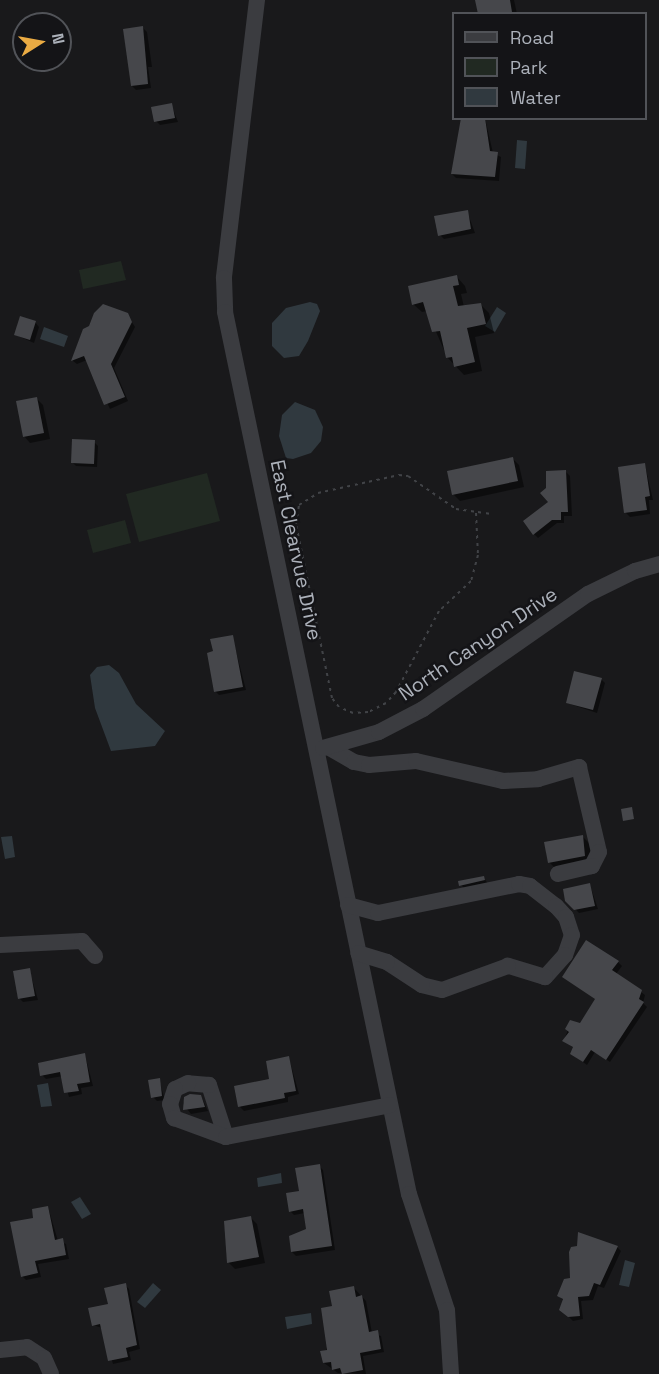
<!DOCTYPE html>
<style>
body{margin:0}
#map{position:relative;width:659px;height:1374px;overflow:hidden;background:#19191b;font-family:"Space Grotesk",sans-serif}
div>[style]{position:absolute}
.green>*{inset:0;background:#212922}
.water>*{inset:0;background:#30393f}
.shadow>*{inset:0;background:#0007}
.building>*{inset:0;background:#46474b}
.path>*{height:2px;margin-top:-1px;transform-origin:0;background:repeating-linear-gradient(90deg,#414347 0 3px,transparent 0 7.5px)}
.minor>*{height:16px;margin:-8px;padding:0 8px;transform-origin:8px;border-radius:8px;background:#3b3c40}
span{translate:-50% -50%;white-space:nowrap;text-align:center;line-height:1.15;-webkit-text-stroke:5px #141417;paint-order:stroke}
.street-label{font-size:20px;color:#acb1ba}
.legend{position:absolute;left:452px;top:12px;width:195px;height:108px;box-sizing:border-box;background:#141417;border:2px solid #515358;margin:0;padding:8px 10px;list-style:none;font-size:18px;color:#acb1ba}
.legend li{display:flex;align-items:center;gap:12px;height:30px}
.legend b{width:30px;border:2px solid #515358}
.north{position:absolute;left:12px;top:12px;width:60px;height:60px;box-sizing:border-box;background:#141417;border:2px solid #515358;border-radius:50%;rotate:79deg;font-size:16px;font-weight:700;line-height:24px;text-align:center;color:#acb1ba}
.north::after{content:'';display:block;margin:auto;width:21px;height:27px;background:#eaab43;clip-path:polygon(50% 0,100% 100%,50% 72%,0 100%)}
</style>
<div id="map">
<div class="green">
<i style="clip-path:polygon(121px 261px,126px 280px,83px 289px,79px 270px)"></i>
<i style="clip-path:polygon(207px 473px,220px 521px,139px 542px,126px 494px)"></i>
<i style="clip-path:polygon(125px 520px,131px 543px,93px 553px,87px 530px)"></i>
</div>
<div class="water">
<i style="clip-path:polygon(517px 140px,527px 141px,525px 169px,515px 168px)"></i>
<i style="clip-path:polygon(310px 302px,317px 304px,320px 311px,308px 341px,299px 356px,284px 358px,272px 346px,272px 323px,286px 308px)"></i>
<i style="clip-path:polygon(497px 307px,506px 313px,495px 332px,485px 326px)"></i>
<i style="clip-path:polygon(44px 327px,68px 336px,64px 347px,40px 339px)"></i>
<i style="clip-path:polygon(295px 402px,315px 410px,323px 427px,321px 441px,311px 453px,293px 459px,286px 458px,279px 436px,282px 415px)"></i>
<i style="clip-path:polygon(109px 665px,119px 673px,136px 704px,165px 731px,155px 746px,111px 751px,95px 708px,90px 675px,97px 667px)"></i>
<i style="clip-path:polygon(12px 836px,15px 857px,5px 859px,1px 837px)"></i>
<i style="clip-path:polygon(48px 1083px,52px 1106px,41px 1107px,37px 1085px)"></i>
<i style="clip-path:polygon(281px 1173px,282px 1183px,258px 1187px,257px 1178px)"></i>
<i style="clip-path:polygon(80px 1197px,91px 1214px,82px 1219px,71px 1202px)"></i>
<i style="clip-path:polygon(625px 1260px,635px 1263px,629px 1287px,619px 1285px)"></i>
<i style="clip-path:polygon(153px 1283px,161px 1290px,145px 1308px,137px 1302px)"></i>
<i style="clip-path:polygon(311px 1313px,312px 1324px,287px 1329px,285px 1317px)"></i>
</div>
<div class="shadow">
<i style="clip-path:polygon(477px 0,514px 0,517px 14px,479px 14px)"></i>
<i style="clip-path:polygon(143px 28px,147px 32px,152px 67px,148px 67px,151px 88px,136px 90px,132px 86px)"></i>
<i style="clip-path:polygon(171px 104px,178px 122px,160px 125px,156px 121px)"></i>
<i style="clip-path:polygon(485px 118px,493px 153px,501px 157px,499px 181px,456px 178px,452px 174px)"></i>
<i style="clip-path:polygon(467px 211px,475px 233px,444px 239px,440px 235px)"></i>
<i style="clip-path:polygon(457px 277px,465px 286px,467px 293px,461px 294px,464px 307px,481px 305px,489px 313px,494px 333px,475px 337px,482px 371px,464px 375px,447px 357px,427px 311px,422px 312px,413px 304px)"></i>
<i style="clip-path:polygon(127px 314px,135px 327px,114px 368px,128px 401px,110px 409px,87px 360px,77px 364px,73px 361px,84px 330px)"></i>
<i style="clip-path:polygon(35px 322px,39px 327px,34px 343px,16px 335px)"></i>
<i style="clip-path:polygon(37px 399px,43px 405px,50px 439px,30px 443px,24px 436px)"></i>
<i style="clip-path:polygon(94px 442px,98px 446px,97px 467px,76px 466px,72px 462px)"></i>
<i style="clip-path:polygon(513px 459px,519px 465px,524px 487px,460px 501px,453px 494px)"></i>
<i style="clip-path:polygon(645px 465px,653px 500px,649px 500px,650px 514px,630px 517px,626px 513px)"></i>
<i style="clip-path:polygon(566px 472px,570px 476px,572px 516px,564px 516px,564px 523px,557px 523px,538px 538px,534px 534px)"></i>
<i style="clip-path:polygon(232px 636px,246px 690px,219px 695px,215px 691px,215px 653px)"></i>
<i style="clip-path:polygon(601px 679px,605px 683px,597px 713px,567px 703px)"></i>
<i style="clip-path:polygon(582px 836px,589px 843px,592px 860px,556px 869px,549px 862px)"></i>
<i style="clip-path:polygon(484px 878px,488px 884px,465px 889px,461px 885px)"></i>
<i style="clip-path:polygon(590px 885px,598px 909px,579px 913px,567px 900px)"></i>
<i style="clip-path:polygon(618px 962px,622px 966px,616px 974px,645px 995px,643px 1003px,647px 1007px,610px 1062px,595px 1052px,587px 1065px,572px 1054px,574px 1048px,564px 1040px,571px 1022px,580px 1024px,597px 999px,568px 980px)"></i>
<i style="clip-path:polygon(29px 969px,38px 1000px,23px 1002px,19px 998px)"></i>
<i style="clip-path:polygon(85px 1055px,93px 1086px,81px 1088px,82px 1094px,69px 1097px,63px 1076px,46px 1079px,42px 1075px)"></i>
<i style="clip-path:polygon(289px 1058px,299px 1094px,288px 1097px,288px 1102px,244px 1111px,240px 1107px,271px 1080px)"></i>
<i style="clip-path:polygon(159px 1080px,165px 1100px,157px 1101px,153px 1097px)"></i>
<i style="clip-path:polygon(201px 1096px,208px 1111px,191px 1114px,183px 1104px,185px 1098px)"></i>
<i style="clip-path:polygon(319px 1166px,323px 1170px,335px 1250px,296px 1256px,292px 1252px,308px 1230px,305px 1213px,294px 1215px,290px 1211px)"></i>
<i style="clip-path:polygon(48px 1207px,58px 1241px,66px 1244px,69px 1259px,38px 1264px,41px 1277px,26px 1280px,22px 1276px,35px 1219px)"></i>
<i style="clip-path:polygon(251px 1218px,257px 1224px,265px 1263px,235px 1269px,229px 1263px)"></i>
<i style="clip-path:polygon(617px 1247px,621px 1251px,604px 1288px,598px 1286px,593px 1300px,581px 1301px,583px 1319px,573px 1321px,561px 1309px,563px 1300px,559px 1296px,572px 1279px)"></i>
<i style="clip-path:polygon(125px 1285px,129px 1289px,140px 1349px,129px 1352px,131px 1360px,113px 1364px,102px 1328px,93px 1325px)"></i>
<i style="clip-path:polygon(354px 1288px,366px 1301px,372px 1333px,381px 1336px,384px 1352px,363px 1356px,366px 1374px,338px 1373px,324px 1363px,334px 1307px)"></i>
</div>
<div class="building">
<i style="clip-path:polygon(475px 0,510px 0,512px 12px,478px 14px)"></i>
<i style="clip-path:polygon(143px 26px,148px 84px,131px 86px,123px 29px)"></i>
<i style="clip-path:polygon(172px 103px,175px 118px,154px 122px,151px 107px)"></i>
<i style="clip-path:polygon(461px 118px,485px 118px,490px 151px,498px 152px,495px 177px,451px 174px)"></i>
<i style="clip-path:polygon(468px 210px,471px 229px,438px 236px,434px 216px)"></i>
<i style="clip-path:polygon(457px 275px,459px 285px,453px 286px,458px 306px,481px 303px,486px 324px,467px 328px,475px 362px,454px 367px,452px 357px,446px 358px,440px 331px,432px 332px,423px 302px,412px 305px,408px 286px)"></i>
<i style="clip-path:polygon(103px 304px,128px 313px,132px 322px,111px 364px,125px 397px,104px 405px,84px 356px,71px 361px,83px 329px,89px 326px,94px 313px)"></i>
<i style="clip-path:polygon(20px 316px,36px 321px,30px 340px,14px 335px)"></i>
<i style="clip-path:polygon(37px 397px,44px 433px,23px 437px,16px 401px)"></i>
<i style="clip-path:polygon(72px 439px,95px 440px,94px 464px,71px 463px)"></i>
<i style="clip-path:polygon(513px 457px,518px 481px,452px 495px,447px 471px)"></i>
<i style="clip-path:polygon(645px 463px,650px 496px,645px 497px,647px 510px,624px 513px,618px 467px)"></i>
<i style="clip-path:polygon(566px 470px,568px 512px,561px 512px,561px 520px,552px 520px,533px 535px,523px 521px,548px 502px,540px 493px,546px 488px,546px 471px)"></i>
<i style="clip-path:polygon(233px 635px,243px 687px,214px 692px,207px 653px,213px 651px,210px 639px)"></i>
<i style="clip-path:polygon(574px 671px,602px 678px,593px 710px,566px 703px)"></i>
<i style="clip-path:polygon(632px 807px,634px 819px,623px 821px,621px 809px)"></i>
<i style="clip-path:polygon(583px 835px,585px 856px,548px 863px,544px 842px)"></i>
<i style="clip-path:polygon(484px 876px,485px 880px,459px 886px,458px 881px)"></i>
<i style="clip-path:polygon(590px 883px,595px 906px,574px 910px,565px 901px,563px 889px)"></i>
<i style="clip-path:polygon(586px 940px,619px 961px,612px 970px,642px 990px,639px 999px,644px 1002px,606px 1060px,591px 1050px,583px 1062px,570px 1054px,573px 1047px,562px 1041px,569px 1032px,565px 1029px,570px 1020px,580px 1023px,595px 999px,562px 977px)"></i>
<i style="clip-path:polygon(30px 968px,35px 996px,18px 999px,13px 971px)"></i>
<i style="clip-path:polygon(85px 1053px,90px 1082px,77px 1084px,79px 1091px,64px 1093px,60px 1072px,40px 1076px,38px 1063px)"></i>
<i style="clip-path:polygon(289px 1056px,296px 1091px,284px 1093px,285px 1098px,238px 1107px,234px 1086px,269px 1079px,266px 1061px)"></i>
<i style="clip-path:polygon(160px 1078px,162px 1096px,151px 1098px,148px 1080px)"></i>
<i style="clip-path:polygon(190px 1094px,201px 1095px,205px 1107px,183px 1110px,184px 1097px)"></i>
<i style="clip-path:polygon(320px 1164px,332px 1246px,291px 1252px,289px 1236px,306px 1229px,303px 1209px,289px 1212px,286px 1193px,299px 1191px,295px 1168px)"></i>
<i style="clip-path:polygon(48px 1206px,55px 1240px,63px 1238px,66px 1255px,35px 1261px,38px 1273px,21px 1277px,10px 1222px,33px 1218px,32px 1209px)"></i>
<i style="clip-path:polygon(251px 1216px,259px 1257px,227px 1263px,224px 1221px)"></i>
<i style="clip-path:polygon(578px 1232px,618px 1246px,600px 1285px,594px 1283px,589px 1296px,578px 1297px,580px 1316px,568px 1317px,559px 1310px,563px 1299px,557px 1296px,564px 1279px,570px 1278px,569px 1252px,571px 1247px,577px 1246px)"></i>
<i style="clip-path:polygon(126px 1283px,137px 1345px,126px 1348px,128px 1357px,108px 1361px,100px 1324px,92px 1326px,88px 1308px,108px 1304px,104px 1288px)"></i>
<i style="clip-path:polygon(354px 1286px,356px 1297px,362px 1295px,369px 1332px,378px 1330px,381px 1349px,360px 1353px,363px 1370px,342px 1374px,340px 1368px,332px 1370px,331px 1362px,323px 1363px,320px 1351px,327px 1350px,321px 1308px,332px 1306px,329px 1291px)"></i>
</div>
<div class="path">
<i style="left:476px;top:513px;width:42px;rotate:87.3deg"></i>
<i style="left:478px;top:555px;width:27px;rotate:105deg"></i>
<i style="left:471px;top:581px;width:44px;rotate:136.8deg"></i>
<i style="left:439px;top:611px;width:92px;rotate:118deg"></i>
<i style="left:396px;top:692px;width:15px;rotate:132deg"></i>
<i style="left:386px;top:703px;width:20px;rotate:153deg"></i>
<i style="left:368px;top:712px;width:15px;rotate:176deg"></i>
<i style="left:353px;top:713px;width:15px;rotate:-157deg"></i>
<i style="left:339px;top:707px;width:11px;rotate:-128deg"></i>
<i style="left:332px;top:698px;width:178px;rotate:-101.7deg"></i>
<i style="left:296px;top:524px;width:19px;rotate:-81deg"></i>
<i style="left:299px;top:505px;width:22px;rotate:-32deg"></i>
<i style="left:318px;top:493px;width:83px;rotate:-12.5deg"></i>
<i style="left:399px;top:475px;width:9px;rotate:6deg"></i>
<i style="left:408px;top:476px;width:58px;rotate:34.5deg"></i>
<i style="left:456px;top:509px;width:36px;rotate:8deg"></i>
</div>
<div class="minor">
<i style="left:257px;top:0;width:280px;rotate:96.8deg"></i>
<i style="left:224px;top:278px;width:34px;rotate:88deg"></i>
<i style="left:225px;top:312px;width:901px;rotate:78.22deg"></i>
<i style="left:409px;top:1194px;width:122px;rotate:71.9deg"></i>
<i style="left:447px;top:1310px;width:64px;rotate:86.4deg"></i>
<i style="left:328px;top:747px;width:30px;rotate:30deg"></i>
<i style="left:354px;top:762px;width:15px;rotate:11deg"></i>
<i style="left:369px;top:765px;width:47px;rotate:-4.9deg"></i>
<i style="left:416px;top:761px;width:89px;rotate:12.9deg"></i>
<i style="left:503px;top:781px;width:35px;rotate:-3deg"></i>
<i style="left:538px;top:779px;width:43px;rotate:-16.3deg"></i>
<i style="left:579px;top:767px;width:87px;rotate:76.8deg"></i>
<i style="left:599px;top:852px;width:16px;rotate:117deg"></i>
<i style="left:592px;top:866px;width:35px;rotate:167deg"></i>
<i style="left:323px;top:748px;width:58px;rotate:-15.9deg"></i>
<i style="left:379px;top:732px;width:50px;rotate:-27.6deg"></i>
<i style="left:423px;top:709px;width:201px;rotate:-34.9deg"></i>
<i style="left:588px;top:594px;width:52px;rotate:-26.1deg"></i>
<i style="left:635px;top:571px;width:25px;rotate:-16deg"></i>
<i style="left:348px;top:905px;width:31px;rotate:15deg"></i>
<i style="left:378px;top:913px;width:144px;rotate:-11.6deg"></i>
<i style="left:519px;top:884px;width:11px;rotate:10deg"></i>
<i style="left:530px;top:886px;width:33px;rotate:38deg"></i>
<i style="left:556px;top:906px;width:15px;rotate:48deg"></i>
<i style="left:566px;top:917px;width:19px;rotate:72deg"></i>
<i style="left:572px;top:935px;width:21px;rotate:109deg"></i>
<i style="left:565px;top:955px;width:30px;rotate:132deg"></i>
<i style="left:545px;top:977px;width:39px;rotate:-163deg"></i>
<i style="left:508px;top:966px;width:70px;rotate:160deg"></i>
<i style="left:442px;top:990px;width:21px;rotate:-166deg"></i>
<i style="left:422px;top:985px;width:42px;rotate:-146.7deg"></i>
<i style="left:387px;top:962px;width:30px;rotate:-163deg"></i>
<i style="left:0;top:945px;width:82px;rotate:-2.8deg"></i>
<i style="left:82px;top:941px;width:20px;rotate:49deg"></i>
<i style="left:226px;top:1137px;width:55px;rotate:-108.1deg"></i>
<i style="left:209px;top:1085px;width:21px;rotate:-175deg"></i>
<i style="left:188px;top:1083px;width:14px;rotate:155deg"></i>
<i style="left:175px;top:1089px;width:16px;rotate:108deg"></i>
<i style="left:170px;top:1104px;width:15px;rotate:74deg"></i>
<i style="left:174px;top:1118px;width:55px;rotate:20.1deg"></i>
<i style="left:226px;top:1137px;width:167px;rotate:-11deg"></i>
<i style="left:0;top:1350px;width:27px;rotate:-6deg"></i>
<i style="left:27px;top:1347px;width:20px;rotate:33deg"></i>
<i style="left:44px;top:1358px;width:17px;rotate:66deg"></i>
</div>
<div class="street-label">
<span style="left:296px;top:550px;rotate:78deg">East Clearvue Drive</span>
<span style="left:478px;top:644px;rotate:-34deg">North Canyon Drive</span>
</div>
<ul class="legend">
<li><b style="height:8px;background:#3b3c40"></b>Road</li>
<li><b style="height:16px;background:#212922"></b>Park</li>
<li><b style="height:16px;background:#30393f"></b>Water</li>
</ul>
<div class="north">N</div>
</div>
